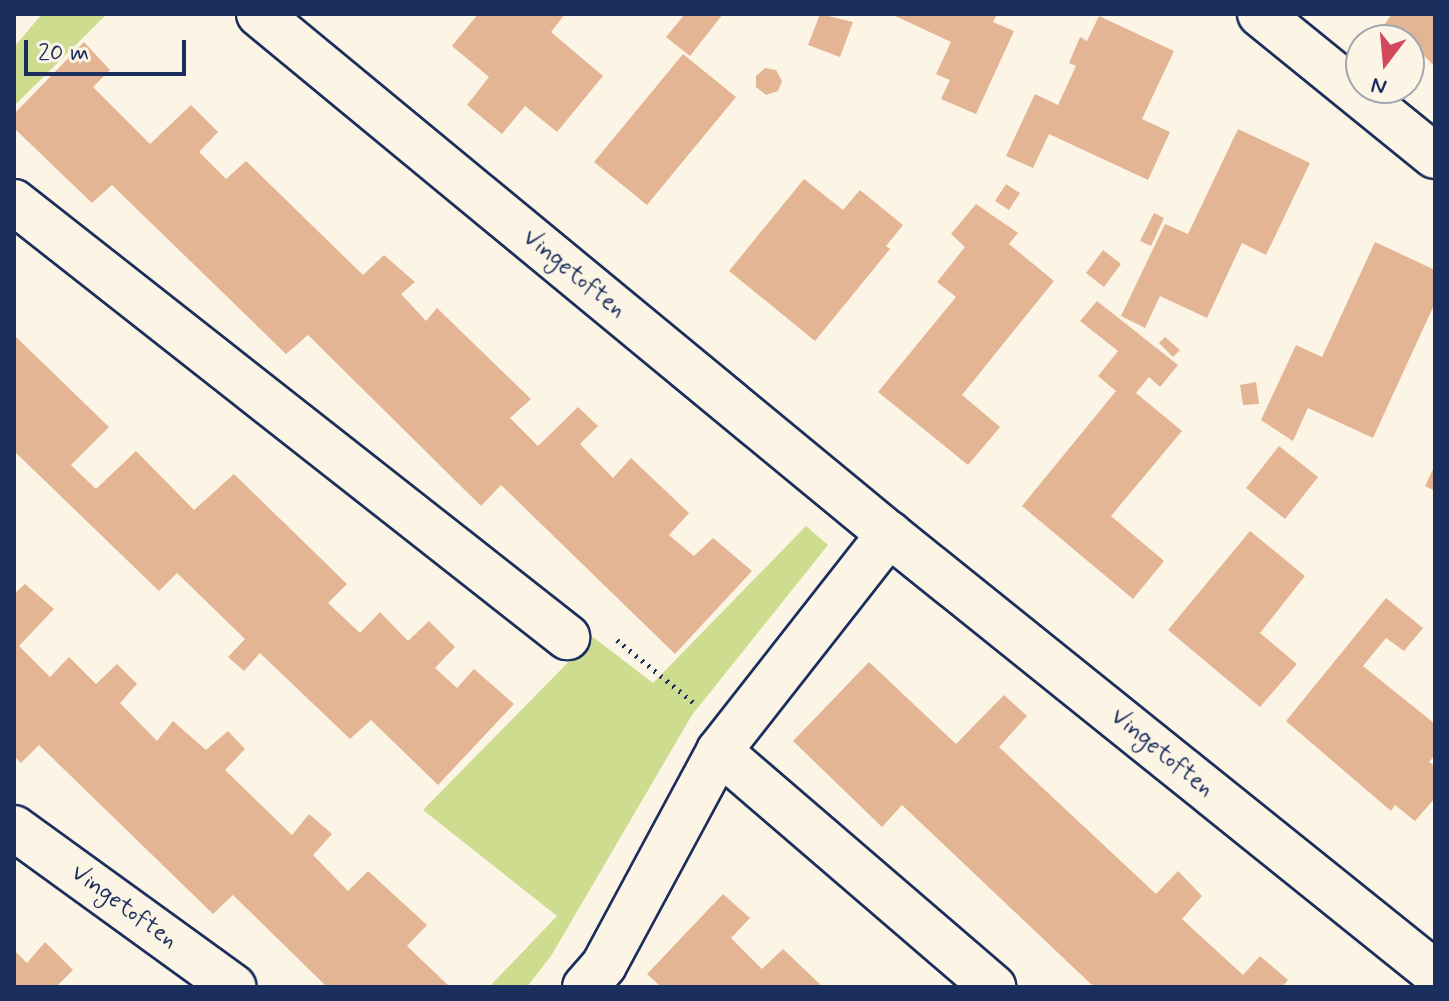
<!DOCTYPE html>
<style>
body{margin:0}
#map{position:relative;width:1449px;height:1001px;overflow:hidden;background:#fcf5e5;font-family:Mynerve,sans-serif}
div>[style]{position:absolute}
.green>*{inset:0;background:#cddc8f}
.building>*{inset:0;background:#e4b595}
.path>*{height:5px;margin-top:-2.5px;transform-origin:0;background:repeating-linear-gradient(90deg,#1b2f5e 0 2px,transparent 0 8px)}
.roads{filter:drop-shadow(2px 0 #1b2f5e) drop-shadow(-2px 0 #1b2f5e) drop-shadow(0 2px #1b2f5e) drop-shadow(0 -2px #1b2f5e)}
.street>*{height:44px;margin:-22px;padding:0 22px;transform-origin:22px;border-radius:22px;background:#fcf5e5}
span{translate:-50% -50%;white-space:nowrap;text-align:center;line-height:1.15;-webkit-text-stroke:6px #fcf5e5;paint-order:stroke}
.street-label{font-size:24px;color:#1b2f5e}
.frame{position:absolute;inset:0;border:16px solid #1b2f5e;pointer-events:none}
.north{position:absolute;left:1345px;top:24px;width:80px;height:80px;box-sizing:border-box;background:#fcf5e5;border:2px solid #a2a6af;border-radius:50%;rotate:196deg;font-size:22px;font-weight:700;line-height:32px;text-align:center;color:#1b2f5e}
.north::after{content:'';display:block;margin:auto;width:28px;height:36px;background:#d1495b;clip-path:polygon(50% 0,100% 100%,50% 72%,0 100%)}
.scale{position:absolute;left:24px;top:40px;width:162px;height:36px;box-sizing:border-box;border:4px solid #1b2f5e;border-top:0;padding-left:10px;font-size:24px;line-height:28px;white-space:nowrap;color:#1b2f5e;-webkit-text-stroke:6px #fcf5e5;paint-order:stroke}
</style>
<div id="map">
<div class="green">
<i style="clip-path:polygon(42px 14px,107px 14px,14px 106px,14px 47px)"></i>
<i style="clip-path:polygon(806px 526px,828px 545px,692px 715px,551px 956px,527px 987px,489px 987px,557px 916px,423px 810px,593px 637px,653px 683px)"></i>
</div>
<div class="building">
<i style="clip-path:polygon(478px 14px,565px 14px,551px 32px,603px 76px,557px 132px,525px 106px,502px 134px,467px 105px,489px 77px,452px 46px)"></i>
<i style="clip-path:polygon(685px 14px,723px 14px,690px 56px,666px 37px)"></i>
<i style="clip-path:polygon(820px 14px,853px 22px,840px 57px,808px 45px)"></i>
<i style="clip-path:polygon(891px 14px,997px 14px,993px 22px,1014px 31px,976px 114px,941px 99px,950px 80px,936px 74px,951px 42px)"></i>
<i style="clip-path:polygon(1392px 14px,1435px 14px,1435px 67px,1409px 40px,1384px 25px)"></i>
<i style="clip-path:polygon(1099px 16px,1174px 51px,1142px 119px,1170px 132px,1148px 180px,1049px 134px,1033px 168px,1006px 156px,1035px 94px,1058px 105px,1076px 66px,1069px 63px,1080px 37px,1087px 41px)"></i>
<i style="clip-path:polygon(84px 42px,110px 70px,93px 87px,150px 144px,191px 105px,218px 132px,199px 152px,226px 179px,246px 161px,363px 275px,384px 255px,415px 282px,401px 294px,426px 321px,437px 308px,531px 399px,510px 418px,538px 446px,578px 407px,598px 426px,580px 444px,613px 478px,631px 458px,689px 513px,669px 535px,694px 556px,713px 538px,752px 571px,675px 654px,501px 485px,481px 506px,308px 335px,286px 354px,112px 185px,92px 203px,14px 128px,14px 114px)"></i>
<i style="clip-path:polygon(683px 54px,736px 97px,647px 205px,594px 162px)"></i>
<i style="clip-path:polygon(765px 68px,776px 70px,782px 81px,778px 91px,766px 95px,756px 87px,756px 76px)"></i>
<i style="clip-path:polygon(1238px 129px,1310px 163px,1266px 255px,1242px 243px,1207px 318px,1160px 296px,1145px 328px,1121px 316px,1165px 224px,1188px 234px)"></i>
<i style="clip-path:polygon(804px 179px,843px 210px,860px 190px,903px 225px,886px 246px,890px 249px,815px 341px,729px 271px)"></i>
<i style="clip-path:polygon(1006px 184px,1020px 193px,1009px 210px,995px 201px)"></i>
<i style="clip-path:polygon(976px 204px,1018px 233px,1009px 244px,1054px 281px,962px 395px,1000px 427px,968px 465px,878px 392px,956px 297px,937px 282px,965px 247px,951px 234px)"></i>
<i style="clip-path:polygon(1154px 213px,1164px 218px,1151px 246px,1140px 241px)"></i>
<i style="clip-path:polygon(1375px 242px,1435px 270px,1435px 303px,1373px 438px,1308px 408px,1293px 441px,1261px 420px,1296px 345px,1322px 357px)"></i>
<i style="clip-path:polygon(1103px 250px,1121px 264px,1104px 287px,1086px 273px)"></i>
<i style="clip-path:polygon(1097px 301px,1178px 365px,1160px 387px,1149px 377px,1136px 393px,1182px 431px,1111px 516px,1164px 561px,1133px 599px,1022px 506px,1116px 391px,1098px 376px,1118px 351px,1080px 321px)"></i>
<i style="clip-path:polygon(14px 335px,109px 427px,71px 465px,96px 489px,136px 451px,194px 510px,234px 474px,347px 584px,328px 603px,360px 633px,380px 612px,408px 641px,429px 621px,455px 647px,435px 668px,457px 688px,474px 669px,514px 704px,438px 785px,371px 720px,350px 739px,260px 653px,244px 671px,228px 657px,245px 639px,177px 573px,159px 591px,14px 451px)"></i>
<i style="clip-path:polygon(1165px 337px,1180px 350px,1173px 357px,1159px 343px)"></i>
<i style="clip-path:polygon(1256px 382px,1259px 404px,1243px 405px,1240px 385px)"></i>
<i style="clip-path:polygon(1279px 446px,1318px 477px,1285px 519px,1246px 488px)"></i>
<i style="clip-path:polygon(1435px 465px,1435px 491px,1425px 486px)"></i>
<i style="clip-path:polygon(1250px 531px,1305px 576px,1260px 633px,1297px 664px,1260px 707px,1168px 630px)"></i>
<i style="clip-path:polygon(25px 584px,54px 609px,19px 646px,50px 677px,69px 657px,96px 684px,117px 664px,137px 684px,120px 703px,157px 741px,173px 721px,206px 750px,228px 731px,245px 749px,225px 770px,292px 835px,309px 814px,332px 834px,313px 855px,348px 891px,368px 871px,427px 925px,407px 946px,450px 987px,327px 987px,233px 895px,213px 914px,39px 745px,21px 763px,14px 756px,14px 594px)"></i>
<i style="clip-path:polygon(1386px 598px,1423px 628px,1404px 651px,1386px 638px,1363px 666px,1435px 724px,1435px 755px,1429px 762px,1435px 766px,1435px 798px,1415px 821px,1395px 805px,1391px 811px,1286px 721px)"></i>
<i style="clip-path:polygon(869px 662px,956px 744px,1004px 695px,1027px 716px,999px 747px,1156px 894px,1178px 871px,1202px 896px,1182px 919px,1243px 975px,1260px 956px,1288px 980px,1282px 987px,1094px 987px,902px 805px,882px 827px,793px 741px)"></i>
<i style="clip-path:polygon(723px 894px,750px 918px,731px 938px,762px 969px,783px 949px,823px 987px,661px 987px,647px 974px)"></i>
<i style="clip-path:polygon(45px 942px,73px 970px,56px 987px,14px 987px,14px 950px,27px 963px)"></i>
</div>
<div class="path">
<i style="left:617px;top:640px;width:98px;rotate:39.2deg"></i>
</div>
<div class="roads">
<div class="street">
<i style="left:259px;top:14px;width:817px;rotate:39.54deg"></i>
<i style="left:889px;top:534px;width:701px;rotate:38.8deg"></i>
<i style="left:1260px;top:14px;width:225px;rotate:39.1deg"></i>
<i style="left:14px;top:202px;width:704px;rotate:38.19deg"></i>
<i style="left:719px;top:751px;width:362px;rotate:40.7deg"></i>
<i style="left:14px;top:828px;width:271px;rotate:35.9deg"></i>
<i style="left:585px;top:987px;width:29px;rotate:-49deg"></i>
<i style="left:604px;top:965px;width:243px;rotate:-61.7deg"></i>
<i style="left:719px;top:751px;width:276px;rotate:-51.9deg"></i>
</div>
</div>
<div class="street-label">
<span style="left:574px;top:274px;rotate:39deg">Vingetoften</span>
<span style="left:1162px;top:753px;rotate:39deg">Vingetoften</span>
<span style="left:124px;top:907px;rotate:36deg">Vingetoften</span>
</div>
<div class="frame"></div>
<div class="north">N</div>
<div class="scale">20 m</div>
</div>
